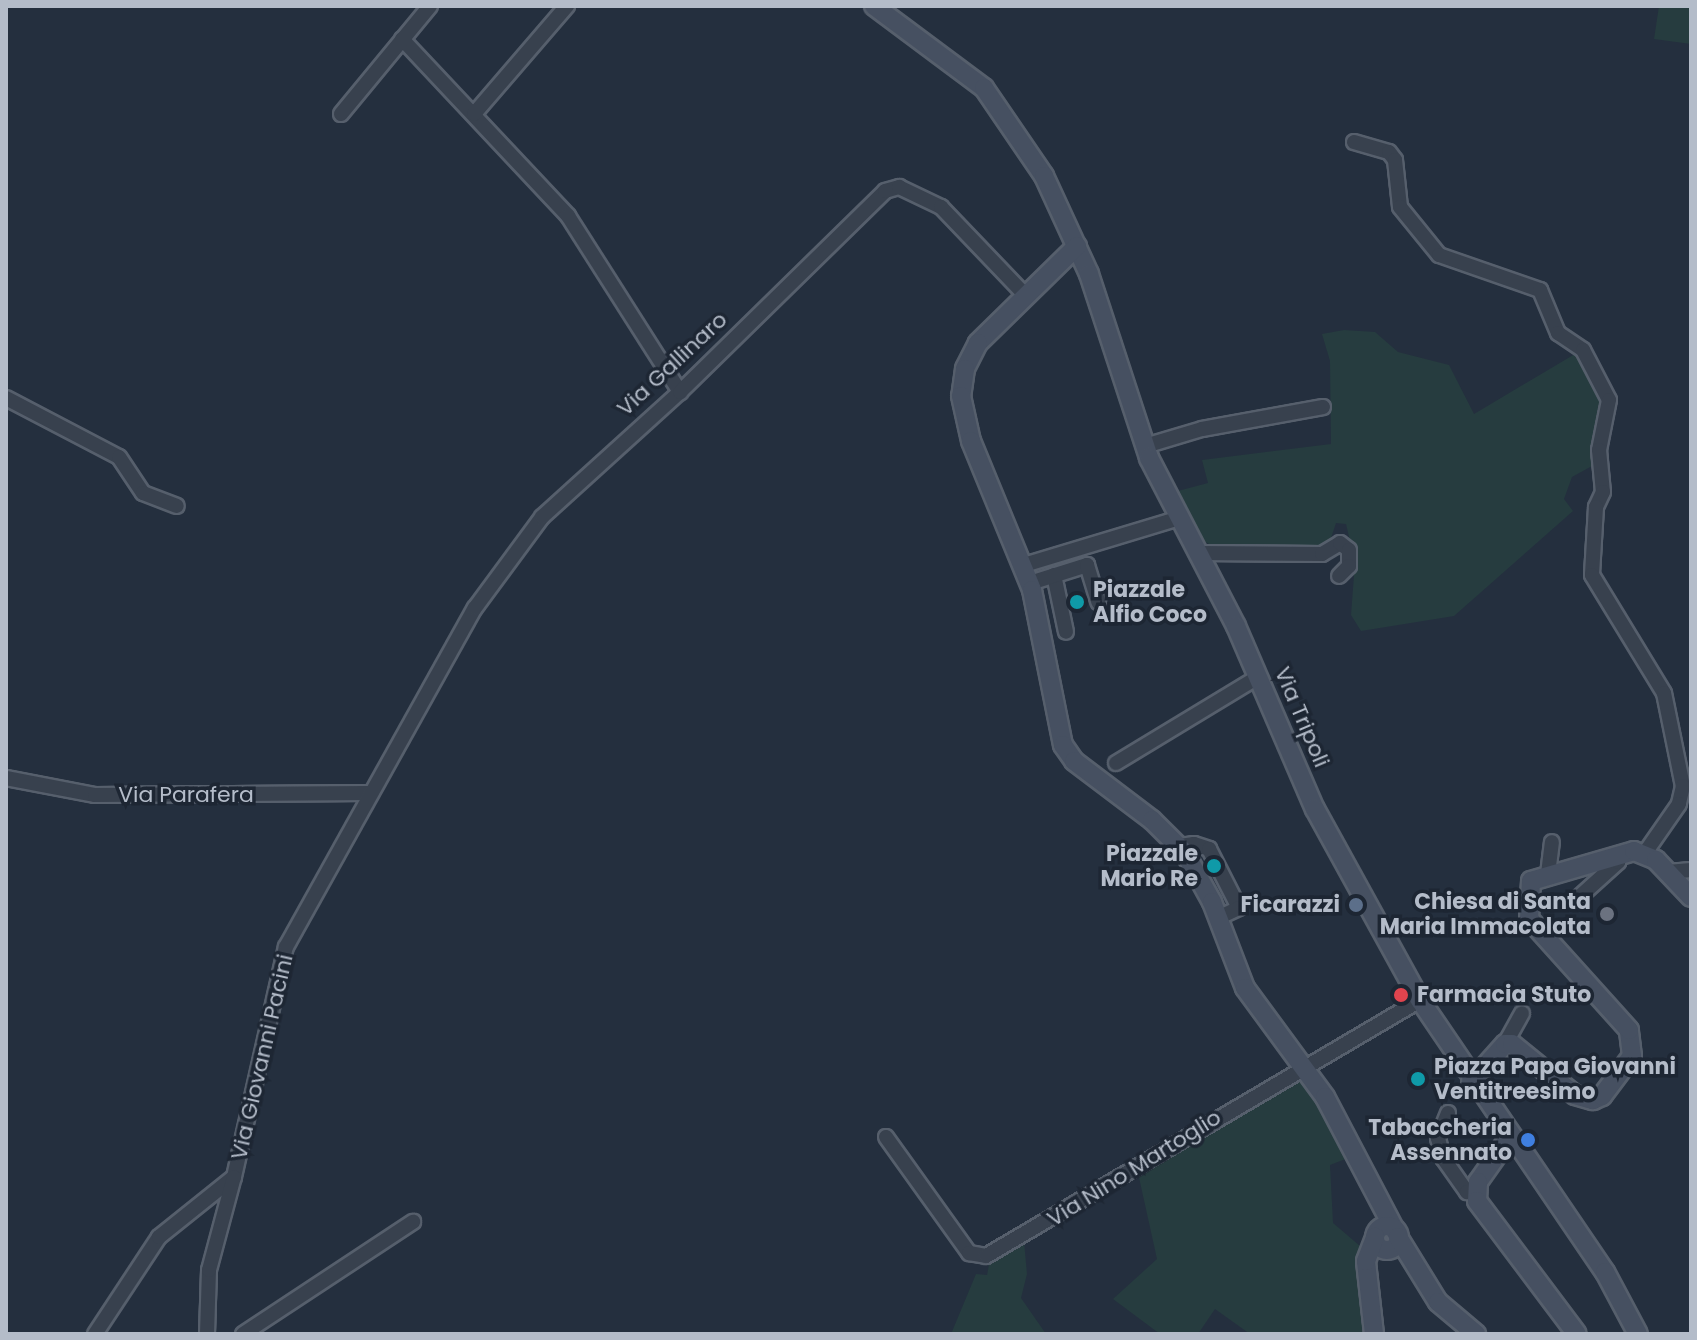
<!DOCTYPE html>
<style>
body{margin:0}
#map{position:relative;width:1697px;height:1340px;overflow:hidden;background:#242f3e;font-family:Poppins,sans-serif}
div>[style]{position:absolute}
.green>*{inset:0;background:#263c3f}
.roads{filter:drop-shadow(2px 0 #565f6c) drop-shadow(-2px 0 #565f6c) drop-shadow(0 2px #565f6c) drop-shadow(0 -2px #565f6c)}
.street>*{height:14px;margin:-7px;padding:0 7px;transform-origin:7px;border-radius:7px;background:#38414e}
.secondary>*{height:18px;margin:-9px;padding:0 9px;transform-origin:9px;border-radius:9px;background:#465061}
.secondary>.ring{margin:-9px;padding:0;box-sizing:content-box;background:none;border:18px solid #465061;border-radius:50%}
.dots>*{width:22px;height:22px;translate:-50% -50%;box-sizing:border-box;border:4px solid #1d2633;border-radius:50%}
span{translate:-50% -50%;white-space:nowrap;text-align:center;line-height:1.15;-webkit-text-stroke:7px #1d2633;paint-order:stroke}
.street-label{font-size:22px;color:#b4bcc9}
.poi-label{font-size:22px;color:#b4bcc9;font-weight:700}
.left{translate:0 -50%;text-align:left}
.right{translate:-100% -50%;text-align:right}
.frame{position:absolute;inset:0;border:8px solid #b4bcc9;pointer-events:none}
</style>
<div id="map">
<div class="green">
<i style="clip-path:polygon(1659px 6px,1691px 6px,1691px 44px,1654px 39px)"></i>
<i style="clip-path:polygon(1344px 330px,1375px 332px,1398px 352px,1449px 365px,1474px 414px,1580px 351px,1606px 406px,1592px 466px,1572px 477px,1564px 499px,1573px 511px,1454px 616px,1361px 631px,1351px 615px,1355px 562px,1346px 524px,1336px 523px,1331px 538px,1320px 547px,1213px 546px,1198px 538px,1174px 492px,1208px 483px,1202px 460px,1331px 444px,1330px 361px,1322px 334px)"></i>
<i style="clip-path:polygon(1300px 1076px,1348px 1158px,1330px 1165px,1333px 1223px,1360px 1246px,1368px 1334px,1250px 1334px,1215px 1309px,1198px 1334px,1160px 1334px,1113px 1299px,1157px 1259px,1138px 1173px,1271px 1099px,1269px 1092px)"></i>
<i style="clip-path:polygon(1024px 1241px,1027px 1274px,1021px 1298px,1046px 1334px,951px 1334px,976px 1274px,987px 1275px,990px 1260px)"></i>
</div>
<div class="roads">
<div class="street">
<i style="left:402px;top:39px;width:243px;rotate:46.8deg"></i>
<i style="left:568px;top:216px;width:209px;rotate:57.5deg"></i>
<i style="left:341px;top:114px;width:140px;rotate:-50.5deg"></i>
<i style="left:474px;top:114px;width:143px;rotate:-49.3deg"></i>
<i style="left:1354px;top:142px;width:36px;rotate:16deg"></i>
<i style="left:1389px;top:152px;width:10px;rotate:53deg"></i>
<i style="left:1395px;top:160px;width:47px;rotate:83.9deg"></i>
<i style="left:1400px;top:207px;width:62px;rotate:50.9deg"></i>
<i style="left:1439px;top:255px;width:107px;rotate:19.1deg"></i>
<i style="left:1540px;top:290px;width:47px;rotate:67.3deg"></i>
<i style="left:1558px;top:333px;width:30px;rotate:34deg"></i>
<i style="left:1583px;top:350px;width:56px;rotate:62.5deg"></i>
<i style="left:1609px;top:400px;width:51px;rotate:101.3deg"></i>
<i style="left:1599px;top:450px;width:42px;rotate:84.6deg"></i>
<i style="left:1603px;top:492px;width:17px;rotate:115deg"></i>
<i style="left:1596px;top:507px;width:68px;rotate:93.4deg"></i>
<i style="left:1592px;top:575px;width:138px;rotate:58.6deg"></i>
<i style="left:1664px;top:693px;width:95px;rotate:78.5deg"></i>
<i style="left:1683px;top:786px;width:18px;rotate:103deg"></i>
<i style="left:1679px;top:804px;width:60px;rotate:124.8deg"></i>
<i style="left:6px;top:398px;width:127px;rotate:27.6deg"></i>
<i style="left:119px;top:457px;width:43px;rotate:56.3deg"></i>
<i style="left:143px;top:493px;width:36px;rotate:21deg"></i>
<i style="left:1145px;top:446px;width:59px;rotate:-16.6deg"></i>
<i style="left:1202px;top:429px;width:123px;rotate:-10.3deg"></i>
<i style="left:1198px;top:553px;width:124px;rotate:0.5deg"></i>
<i style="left:1322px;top:554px;width:21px;rotate:-31deg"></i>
<i style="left:1340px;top:543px;width:11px;rotate:38deg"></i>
<i style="left:1349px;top:550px;width:16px;rotate:90deg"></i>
<i style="left:1349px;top:566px;width:14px;rotate:135deg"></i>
<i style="left:1024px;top:565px;width:163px;rotate:-16.8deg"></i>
<i style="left:1054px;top:575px;width:58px;rotate:78.1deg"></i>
<i style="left:1030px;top:583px;width:60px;rotate:-17.5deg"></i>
<i style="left:1087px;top:565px;width:39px;rotate:73deg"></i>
<i style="left:1116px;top:763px;width:166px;rotate:-31.2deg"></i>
<i style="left:6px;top:778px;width:91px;rotate:10.8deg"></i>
<i style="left:95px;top:795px;width:273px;rotate:-0.4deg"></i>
<i style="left:1180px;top:846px;width:14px;rotate:-8deg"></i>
<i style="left:1194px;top:844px;width:16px;rotate:18deg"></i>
<i style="left:1209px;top:849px;width:66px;rotate:63deg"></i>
<i style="left:1239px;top:908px;width:23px;rotate:155deg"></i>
<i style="left:1668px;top:872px;width:23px;rotate:-5deg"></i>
<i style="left:1548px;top:874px;width:32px;rotate:-83deg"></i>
<i style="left:1576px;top:900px;width:57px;rotate:-42.1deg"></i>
<i style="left:1618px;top:862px;width:7px;rotate:-98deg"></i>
<i style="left:1505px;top:1044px;width:35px;rotate:-61deg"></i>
<i style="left:1448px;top:1113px;width:27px;rotate:112deg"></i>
<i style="left:1438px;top:1138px;width:21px;rotate:76deg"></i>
<i style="left:1443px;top:1158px;width:42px;rotate:54.8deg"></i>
<i style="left:1467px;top:1192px;width:9px"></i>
<i style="left:886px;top:1137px;width:143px;rotate:54.4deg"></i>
<i style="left:969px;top:1253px;width:17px;rotate:10deg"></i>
<i style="left:986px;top:1256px;width:504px;rotate:-30.53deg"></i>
<i style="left:95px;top:1334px;width:116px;rotate:-56.6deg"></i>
<i style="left:159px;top:1237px;width:96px;rotate:-38.7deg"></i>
<i style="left:234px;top:1177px;width:236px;rotate:-77.3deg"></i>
<i style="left:286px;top:947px;width:388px;rotate:-60.9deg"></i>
<i style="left:475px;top:608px;width:113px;rotate:-53.6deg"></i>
<i style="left:542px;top:517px;width:186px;rotate:-42.2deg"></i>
<i style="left:680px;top:392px;width:287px;rotate:-44.4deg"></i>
<i style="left:885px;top:191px;width:15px;rotate:-16deg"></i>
<i style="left:899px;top:187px;width:47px;rotate:25.5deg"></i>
<i style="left:941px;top:207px;width:120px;rotate:46.3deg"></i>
<i style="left:207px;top:1334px;width:64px;rotate:-88.2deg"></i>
<i style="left:209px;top:1270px;width:96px;rotate:-75deg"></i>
<i style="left:243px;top:1334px;width:204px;rotate:-33.4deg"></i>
</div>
<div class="secondary">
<i style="left:874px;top:6px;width:137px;rotate:36.7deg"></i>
<i style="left:984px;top:88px;width:107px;rotate:55.7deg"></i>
<i style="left:1044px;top:176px;width:108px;rotate:65.3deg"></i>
<i style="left:1089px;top:274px;width:194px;rotate:71.9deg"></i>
<i style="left:1149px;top:458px;width:189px;rotate:62.6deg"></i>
<i style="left:1236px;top:626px;width:199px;rotate:66.7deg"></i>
<i style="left:1315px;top:809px;width:218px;rotate:61.2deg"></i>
<i style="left:1420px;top:1000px;width:329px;rotate:55.8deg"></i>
<i style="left:1605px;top:1272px;width:70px;rotate:62deg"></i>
<i style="left:1077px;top:246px;width:139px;rotate:135.6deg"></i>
<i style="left:978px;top:343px;width:29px;rotate:117deg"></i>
<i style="left:965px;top:369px;width:27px;rotate:98deg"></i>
<i style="left:961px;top:396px;width:46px;rotate:77.5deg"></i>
<i style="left:971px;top:441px;width:161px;rotate:67.7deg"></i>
<i style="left:1032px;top:590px;width:158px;rotate:78.7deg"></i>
<i style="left:1063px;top:745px;width:19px;rotate:55deg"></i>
<i style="left:1074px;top:761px;width:98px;rotate:37.1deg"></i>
<i style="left:1152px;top:820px;width:47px;rotate:45deg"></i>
<i style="left:1185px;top:853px;width:56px;rotate:61.1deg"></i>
<i style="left:1212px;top:902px;width:92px;rotate:69deg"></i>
<i style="left:1245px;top:988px;width:135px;rotate:53.7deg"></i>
<i style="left:1325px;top:1097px;width:153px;rotate:62.3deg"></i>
<i style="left:1471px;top:1082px;width:51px;rotate:-48.2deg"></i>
<i style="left:1505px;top:1044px;width:7px"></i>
<i style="left:1512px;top:1044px;width:81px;rotate:39deg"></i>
<i style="left:1575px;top:1095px;width:19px;rotate:16deg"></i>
<i style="left:1593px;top:1100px;width:10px;rotate:-24deg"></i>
<i style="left:1602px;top:1096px;width:50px;rotate:-53.1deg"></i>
<i style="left:1632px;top:1056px;width:26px;rotate:-97deg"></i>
<i style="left:1629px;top:1030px;width:149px;rotate:-132deg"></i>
<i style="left:1529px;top:919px;width:38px;rotate:-87deg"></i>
<i style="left:1531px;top:881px;width:107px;rotate:-16.2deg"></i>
<i style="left:1634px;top:851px;width:24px;rotate:22deg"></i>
<i style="left:1656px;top:860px;width:51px;rotate:46.6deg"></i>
<i style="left:1509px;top:1138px;width:54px;rotate:125.2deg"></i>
<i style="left:1478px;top:1182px;width:19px;rotate:93deg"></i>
<i style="left:1477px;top:1201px;width:166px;rotate:53.1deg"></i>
<i class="ring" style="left:1375px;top:1226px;width:6px;height:6px"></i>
<i style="left:1398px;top:1237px;width:76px;rotate:58.4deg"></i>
<i style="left:1438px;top:1302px;width:50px;rotate:40.1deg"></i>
<i style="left:1374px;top:1334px;width:73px;rotate:-96.3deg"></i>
<i style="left:1366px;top:1261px;width:26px;rotate:-69deg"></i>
</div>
</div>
<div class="dots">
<i style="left:1077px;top:602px;background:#0f9aa8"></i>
<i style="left:1214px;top:866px;background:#0f9aa8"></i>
<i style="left:1356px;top:905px;background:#5c6f8a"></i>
<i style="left:1607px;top:914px;background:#6b7280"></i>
<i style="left:1401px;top:995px;background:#e0444e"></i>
<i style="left:1418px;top:1079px;background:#0f9aa8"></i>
<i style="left:1528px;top:1140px;background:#3f7fe0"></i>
</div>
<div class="street-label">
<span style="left:672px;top:364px;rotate:-43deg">Via Gallinaro</span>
<span style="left:1302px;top:717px;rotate:67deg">Via Tripoli</span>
<span style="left:186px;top:795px">Via Parafera</span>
<span style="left:262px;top:1057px;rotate:-77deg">Via Giovanni Pacini</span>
<span style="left:1134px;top:1168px;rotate:-32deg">Via Nino Martoglio</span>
</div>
<div class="poi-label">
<span class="left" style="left:1093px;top:602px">Piazzale<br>Alfio Coco</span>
<span class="right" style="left:1198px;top:866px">Piazzale<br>Mario Re</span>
<span class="right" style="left:1591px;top:914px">Chiesa di Santa<br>Maria Immacolata</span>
<span class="right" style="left:1340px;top:905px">Ficarazzi</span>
<span class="left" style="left:1417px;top:995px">Farmacia Stuto</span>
<span class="left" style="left:1434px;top:1079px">Piazza Papa Giovanni<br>Ventitreesimo</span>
<span class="right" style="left:1512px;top:1140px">Tabaccheria<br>Assennato</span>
</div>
<div class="frame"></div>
</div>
